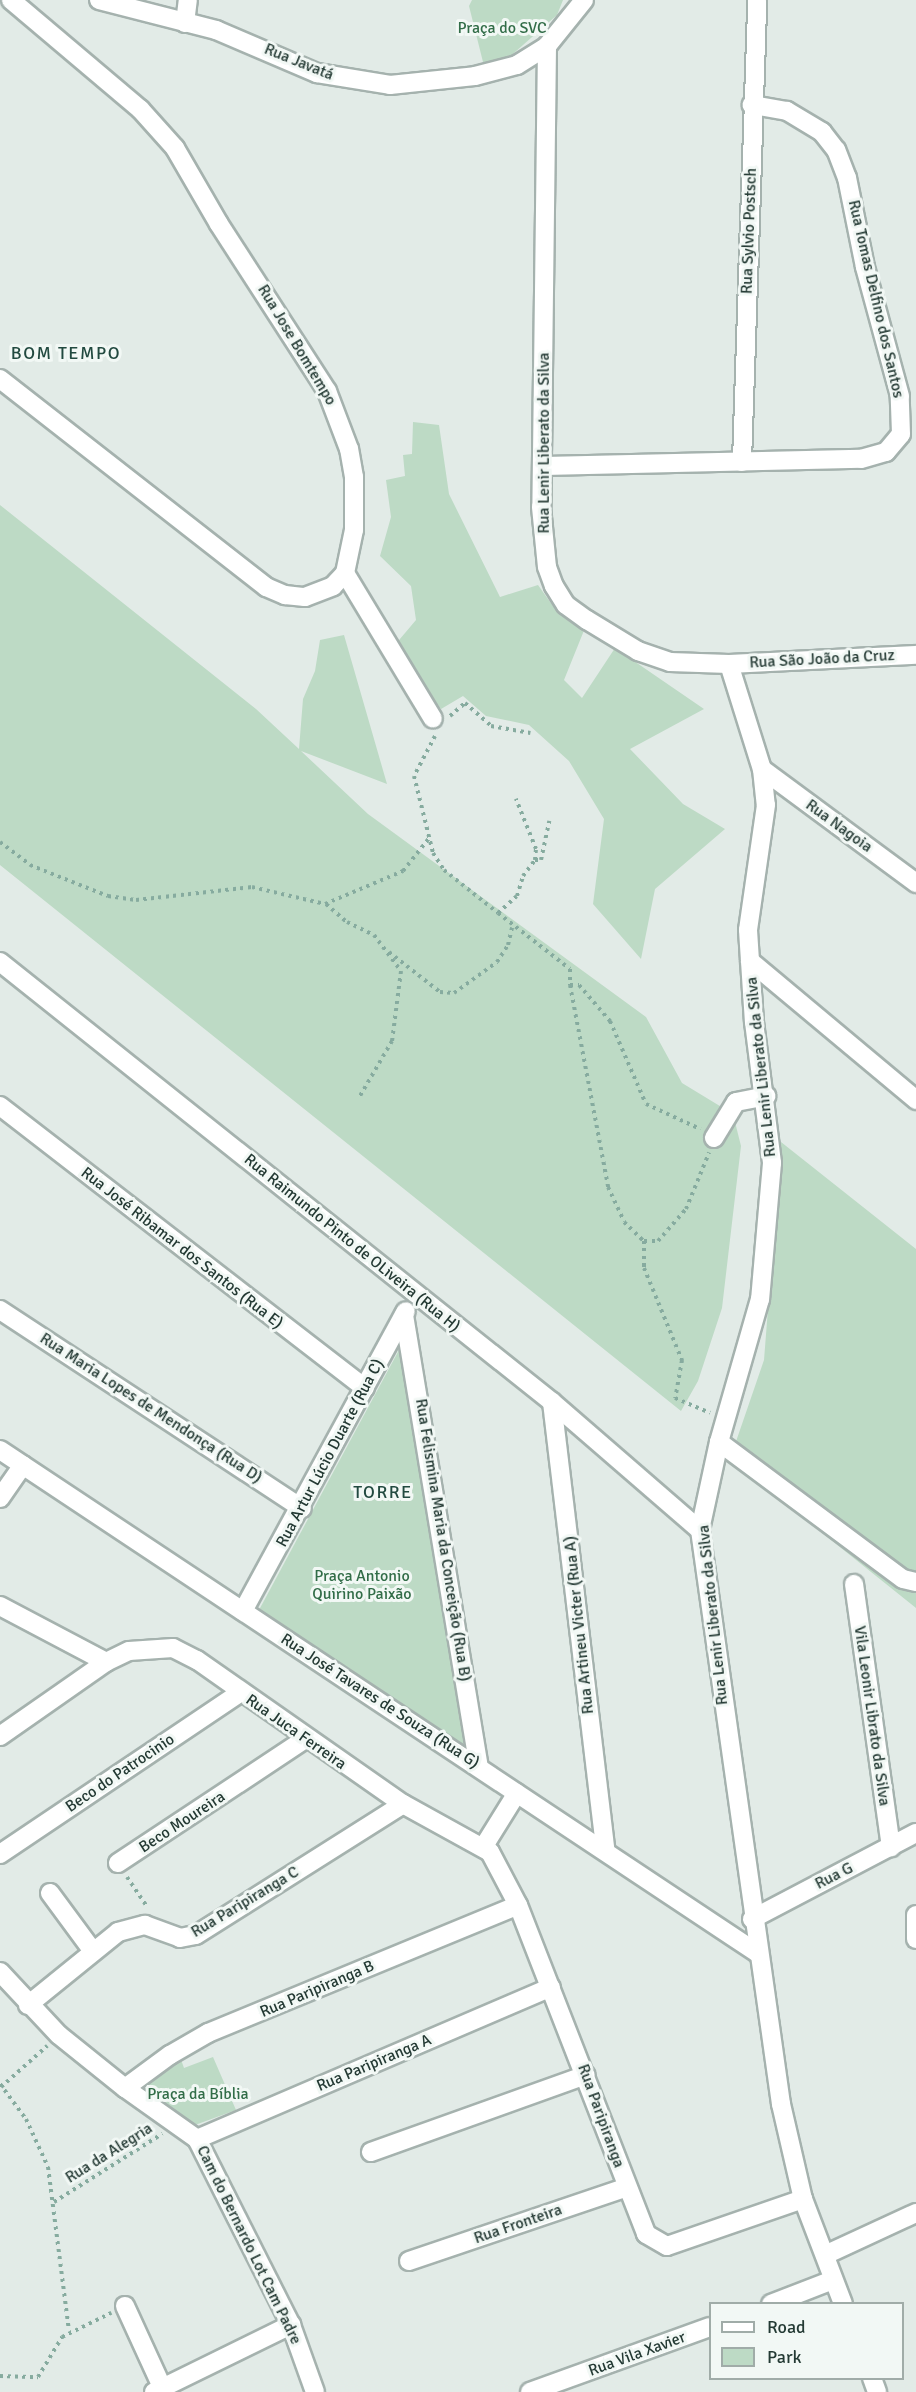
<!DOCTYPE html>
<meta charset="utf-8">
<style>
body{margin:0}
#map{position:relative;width:916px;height:2392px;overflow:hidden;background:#e2ebe7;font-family:Signika,sans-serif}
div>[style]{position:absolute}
.green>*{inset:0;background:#bddac5}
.path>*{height:4px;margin-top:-2px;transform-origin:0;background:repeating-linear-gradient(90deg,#86ab9f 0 3px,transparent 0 7.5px)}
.roads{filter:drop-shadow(2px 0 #a5b2ae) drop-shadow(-2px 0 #a5b2ae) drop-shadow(0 2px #a5b2ae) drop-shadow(0 -2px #a5b2ae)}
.minor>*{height:18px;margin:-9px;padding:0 9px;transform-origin:9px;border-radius:9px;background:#fff}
span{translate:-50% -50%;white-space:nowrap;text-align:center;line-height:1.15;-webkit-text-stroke:6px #f2f8f5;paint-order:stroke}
.park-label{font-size:16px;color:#326d48}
.street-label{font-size:16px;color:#243a34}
.neighbourhood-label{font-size:18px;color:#224a40;letter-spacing:1.5px}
.legend{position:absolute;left:709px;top:2302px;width:195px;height:78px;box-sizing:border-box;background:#f2f8f5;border:2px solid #a0aca8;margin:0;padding:8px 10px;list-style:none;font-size:18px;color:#243a34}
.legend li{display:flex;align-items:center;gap:12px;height:30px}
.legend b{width:30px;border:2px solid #a0aca8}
</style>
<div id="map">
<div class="green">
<i style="clip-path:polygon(472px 0,563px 0,557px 15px,506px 60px,484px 66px,469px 6px)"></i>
<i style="clip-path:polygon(413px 422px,439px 425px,449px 494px,500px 597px,538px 585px,553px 606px,585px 628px,564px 680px,582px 698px,615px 648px,704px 709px,630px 749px,683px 804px,725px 829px,655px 889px,641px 959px,593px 904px,604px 819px,569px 761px,529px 725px,486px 716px,463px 696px,441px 709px,394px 646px,416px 620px,411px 586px,380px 556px,391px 517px,386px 480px,405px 476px,403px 455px,412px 454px)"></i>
<i style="clip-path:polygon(0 505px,256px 709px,299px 749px,303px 699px,315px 671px,320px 640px,344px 635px,387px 784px,301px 751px,368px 814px,646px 1017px,682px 1083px,733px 1114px,741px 1146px,722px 1308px,698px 1381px,681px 1411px,0 865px)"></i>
<i style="clip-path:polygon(781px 1142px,916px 1249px,916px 1608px,730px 1459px,764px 1360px)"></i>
<i style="clip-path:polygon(399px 1350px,471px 1751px,259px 1610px)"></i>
<i style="clip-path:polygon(179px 2054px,184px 2068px,213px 2057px,236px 2110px,195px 2125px,154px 2097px,145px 2080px)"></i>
</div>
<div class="path">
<i style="left:450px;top:716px;width:20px;rotate:-41deg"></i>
<i style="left:465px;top:703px;width:35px;rotate:41deg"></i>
<i style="left:491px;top:726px;width:40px;rotate:10deg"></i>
<i style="left:435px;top:736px;width:45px;rotate:117.7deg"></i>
<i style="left:414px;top:776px;width:79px;rotate:76.1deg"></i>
<i style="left:433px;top:853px;width:20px;rotate:57deg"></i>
<i style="left:444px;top:870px;width:69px;rotate:38.5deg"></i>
<i style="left:498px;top:913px;width:25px;rotate:-42deg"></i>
<i style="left:517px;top:896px;width:21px;rotate:-73deg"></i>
<i style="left:523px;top:876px;width:20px;rotate:-53deg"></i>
<i style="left:535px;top:860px;width:11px;rotate:-85deg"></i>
<i style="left:536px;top:849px;width:54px;rotate:-111.8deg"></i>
<i style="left:0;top:842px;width:38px;rotate:37deg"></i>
<i style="left:30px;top:865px;width:84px;rotate:21.7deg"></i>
<i style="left:108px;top:896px;width:28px;rotate:8deg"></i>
<i style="left:136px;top:900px;width:117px;rotate:-6.4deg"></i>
<i style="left:252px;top:887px;width:75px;rotate:13.1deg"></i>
<i style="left:325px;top:904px;width:85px;rotate:-22.9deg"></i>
<i style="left:403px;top:871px;width:43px;rotate:-51.5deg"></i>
<i style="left:535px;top:860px;width:6px"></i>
<i style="left:541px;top:860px;width:40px;rotate:-78deg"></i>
<i style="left:326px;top:904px;width:28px;rotate:41deg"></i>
<i style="left:347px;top:922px;width:30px;rotate:26deg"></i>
<i style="left:374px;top:935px;width:45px;rotate:53.1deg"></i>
<i style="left:401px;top:971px;width:71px;rotate:97.3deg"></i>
<i style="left:392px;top:1041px;width:64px;rotate:120.2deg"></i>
<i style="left:498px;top:913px;width:91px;rotate:37.9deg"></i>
<i style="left:570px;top:969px;width:16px;rotate:90deg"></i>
<i style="left:570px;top:985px;width:9px"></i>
<i style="left:579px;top:985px;width:48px;rotate:49.3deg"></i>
<i style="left:610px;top:1021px;width:90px;rotate:66.6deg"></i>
<i style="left:646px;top:1104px;width:60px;rotate:24.8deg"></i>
<i style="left:389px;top:952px;width:65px;rotate:38.1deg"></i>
<i style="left:440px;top:992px;width:14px;rotate:4deg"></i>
<i style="left:454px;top:993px;width:53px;rotate:-35.8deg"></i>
<i style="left:497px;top:962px;width:20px;rotate:-57deg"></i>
<i style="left:508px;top:945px;width:18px;rotate:-77deg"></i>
<i style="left:570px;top:985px;width:206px;rotate:79.3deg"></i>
<i style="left:608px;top:1187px;width:38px;rotate:65deg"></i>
<i style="left:624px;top:1222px;width:28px;rotate:44deg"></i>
<i style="left:644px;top:1241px;width:14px"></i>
<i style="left:658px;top:1241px;width:43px;rotate:-48.8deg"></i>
<i style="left:686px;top:1209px;width:61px;rotate:-67.7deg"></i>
<i style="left:644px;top:1241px;width:27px;rotate:90deg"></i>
<i style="left:644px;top:1268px;width:100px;rotate:67.6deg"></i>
<i style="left:682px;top:1360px;width:39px;rotate:100deg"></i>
<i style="left:675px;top:1398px;width:38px;rotate:23deg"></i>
<i style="left:127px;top:1877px;width:37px;rotate:56deg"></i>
<i style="left:0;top:2084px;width:44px;rotate:53.4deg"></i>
<i style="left:26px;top:2119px;width:53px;rotate:65.4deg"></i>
<i style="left:48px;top:2167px;width:165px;rotate:82.7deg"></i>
<i style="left:1px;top:2087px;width:62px;rotate:-41.7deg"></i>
<i style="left:54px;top:2202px;width:128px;rotate:-32.2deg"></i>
<i style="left:0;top:2376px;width:38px;rotate:2deg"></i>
<i style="left:38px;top:2377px;width:47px;rotate:-59deg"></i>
<i style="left:62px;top:2337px;width:55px;rotate:-26.1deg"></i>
</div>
<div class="roads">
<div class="minor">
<i style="left:99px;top:0;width:121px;rotate:14.4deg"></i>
<i style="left:216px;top:30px;width:110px;rotate:23.1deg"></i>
<i style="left:317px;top:73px;width:74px;rotate:9.3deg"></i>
<i style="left:390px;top:85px;width:85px;rotate:-6deg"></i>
<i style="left:475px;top:76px;width:43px;rotate:-14.7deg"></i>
<i style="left:517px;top:65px;width:36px;rotate:-32deg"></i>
<i style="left:547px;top:46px;width:59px;rotate:-51.2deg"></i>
<i style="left:185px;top:23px;width:23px;rotate:-83deg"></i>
<i style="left:547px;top:46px;width:461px;rotate:90.7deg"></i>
<i style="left:541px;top:507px;width:60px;rotate:84.3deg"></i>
<i style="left:547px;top:567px;width:20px;rotate:70deg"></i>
<i style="left:554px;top:586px;width:22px;rotate:58deg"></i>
<i style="left:566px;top:605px;width:26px;rotate:36deg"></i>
<i style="left:587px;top:620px;width:60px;rotate:31.3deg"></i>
<i style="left:638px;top:651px;width:34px;rotate:19deg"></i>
<i style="left:670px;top:662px;width:59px;rotate:1.9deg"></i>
<i style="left:729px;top:664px;width:187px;rotate:-2.8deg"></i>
<i style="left:0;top:379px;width:338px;rotate:38deg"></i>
<i style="left:266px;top:587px;width:21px;rotate:23deg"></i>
<i style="left:285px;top:595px;width:20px;rotate:6deg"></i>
<i style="left:305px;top:597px;width:30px;rotate:-21deg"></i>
<i style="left:333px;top:586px;width:18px;rotate:-47deg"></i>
<i style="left:345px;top:573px;width:44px;rotate:-78.2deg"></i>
<i style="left:354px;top:530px;width:53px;rotate:-90deg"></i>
<i style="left:354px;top:477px;width:28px;rotate:-100deg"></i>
<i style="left:349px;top:449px;width:62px;rotate:-110.8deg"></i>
<i style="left:327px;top:391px;width:199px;rotate:-122.9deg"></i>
<i style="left:219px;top:224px;width:88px;rotate:-120.1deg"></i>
<i style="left:175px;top:148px;width:52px;rotate:-131.9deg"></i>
<i style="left:140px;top:109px;width:169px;rotate:-139.8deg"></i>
<i style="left:742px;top:462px;width:462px;rotate:-88.1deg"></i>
<i style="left:544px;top:466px;width:317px;rotate:-1.3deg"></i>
<i style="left:861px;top:459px;width:26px;rotate:-16deg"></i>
<i style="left:886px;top:452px;width:23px;rotate:-50deg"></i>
<i style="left:901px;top:434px;width:38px;rotate:-92deg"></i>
<i style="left:900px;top:396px;width:134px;rotate:-105.2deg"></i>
<i style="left:865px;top:267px;width:91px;rotate:-101.4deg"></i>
<i style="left:847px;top:178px;width:30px;rotate:-111deg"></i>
<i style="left:836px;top:150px;width:23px;rotate:-128deg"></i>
<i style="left:822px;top:132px;width:41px;rotate:-149deg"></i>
<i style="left:787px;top:111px;width:36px;rotate:-170deg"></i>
<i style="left:345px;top:573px;width:170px;rotate:58.9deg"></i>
<i style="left:729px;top:664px;width:110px;rotate:72.6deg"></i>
<i style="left:762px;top:769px;width:36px;rotate:84deg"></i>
<i style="left:766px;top:805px;width:126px;rotate:98.2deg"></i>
<i style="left:748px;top:930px;width:92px;rotate:86.3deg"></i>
<i style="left:754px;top:1022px;width:142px;rotate:82.7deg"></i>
<i style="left:772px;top:1163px;width:137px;rotate:95deg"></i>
<i style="left:760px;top:1299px;width:149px;rotate:106deg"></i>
<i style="left:719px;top:1442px;width:90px;rotate:102.2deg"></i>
<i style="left:700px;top:1530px;width:580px;rotate:81.97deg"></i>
<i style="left:781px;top:2104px;width:98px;rotate:77deg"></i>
<i style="left:803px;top:2199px;width:112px;rotate:69.1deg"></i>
<i style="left:762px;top:769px;width:192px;rotate:36.5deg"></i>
<i style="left:750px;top:961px;width:217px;rotate:39.9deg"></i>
<i style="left:0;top:962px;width:706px;rotate:38.56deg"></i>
<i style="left:552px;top:1402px;width:196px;rotate:40.9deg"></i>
<i style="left:0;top:1106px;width:461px;rotate:37.7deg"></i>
<i style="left:714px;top:1138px;width:42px;rotate:-58.6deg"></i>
<i style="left:736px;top:1102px;width:31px;rotate:-11deg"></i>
<i style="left:0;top:1310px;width:361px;rotate:33.3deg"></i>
<i style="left:404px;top:1315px;width:457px;rotate:80.6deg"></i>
<i style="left:552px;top:1402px;width:450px;rotate:83.2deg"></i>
<i style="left:719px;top:1442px;width:229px;rotate:36.7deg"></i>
<i style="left:903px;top:1579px;width:13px;rotate:13deg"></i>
<i style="left:0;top:1450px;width:911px;rotate:33.59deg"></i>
<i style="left:0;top:1498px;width:40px;rotate:-55.1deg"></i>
<i style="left:854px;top:1584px;width:266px;rotate:82deg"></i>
<i style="left:0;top:1606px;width:120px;rotate:27.8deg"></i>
<i style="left:243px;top:1611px;width:341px;rotate:-61.5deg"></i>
<i style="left:0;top:1736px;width:129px;rotate:-34.9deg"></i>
<i style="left:106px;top:1662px;width:25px;rotate:-26deg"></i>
<i style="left:129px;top:1651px;width:44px;rotate:-3.9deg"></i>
<i style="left:173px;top:1648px;width:27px;rotate:27deg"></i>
<i style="left:197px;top:1660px;width:251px;rotate:35deg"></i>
<i style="left:403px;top:1804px;width:99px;rotate:28.9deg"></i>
<i style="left:490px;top:1852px;width:60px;rotate:62.2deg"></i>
<i style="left:518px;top:1905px;width:353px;rotate:68.7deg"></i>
<i style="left:646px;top:2234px;width:24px;rotate:30deg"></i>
<i style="left:667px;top:2246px;width:144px;rotate:-19.1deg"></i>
<i style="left:484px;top:1846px;width:62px;rotate:-58.1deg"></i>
<i style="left:0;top:1854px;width:289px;rotate:-33.9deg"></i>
<i style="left:118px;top:1863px;width:224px;rotate:-33.5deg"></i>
<i style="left:50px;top:1893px;width:71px;rotate:53.6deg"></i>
<i style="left:916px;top:1915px;width:24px;rotate:90deg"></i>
<i style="left:752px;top:1919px;width:185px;rotate:-27.7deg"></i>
<i style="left:0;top:1972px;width:86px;rotate:46.9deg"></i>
<i style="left:59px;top:2035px;width:85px;rotate:38.8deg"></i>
<i style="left:125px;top:2088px;width:88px;rotate:35.3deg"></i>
<i style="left:197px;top:2139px;width:208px;rotate:63.2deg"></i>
<i style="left:291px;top:2325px;width:71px;rotate:70.3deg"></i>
<i style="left:28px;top:2005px;width:116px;rotate:-39deg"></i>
<i style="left:118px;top:1932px;width:28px;rotate:-15deg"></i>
<i style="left:145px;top:1925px;width:37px;rotate:20deg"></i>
<i style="left:180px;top:1938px;width:16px;rotate:-11deg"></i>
<i style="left:196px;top:1935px;width:245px;rotate:-32.3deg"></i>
<i style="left:125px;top:2088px;width:56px;rotate:-36.3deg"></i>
<i style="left:170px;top:2055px;width:44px;rotate:-30.1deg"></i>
<i style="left:208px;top:2033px;width:335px;rotate:-22.4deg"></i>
<i style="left:197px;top:2139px;width:385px;rotate:-23.2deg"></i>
<i style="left:371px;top:2152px;width:228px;rotate:-19.7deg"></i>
<i style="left:825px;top:2255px;width:100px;rotate:-24.8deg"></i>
<i style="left:409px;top:2261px;width:230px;rotate:-18.7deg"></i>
<i style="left:771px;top:2304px;width:66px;rotate:-21.2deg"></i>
<i style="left:125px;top:2306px;width:89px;rotate:65.4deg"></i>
<i style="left:872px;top:2378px;width:15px;rotate:70deg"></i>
<i style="left:154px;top:2392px;width:153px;rotate:-26.1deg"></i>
<i style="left:530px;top:2392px;width:191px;rotate:-19.9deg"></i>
</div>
</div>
<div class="park-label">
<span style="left:502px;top:28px">Praça do SVC</span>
<span style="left:362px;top:1585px">Praça Antonio<br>Quirino Paixão</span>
<span style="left:198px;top:2094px">Praça da Bíblia</span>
</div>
<div class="street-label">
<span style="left:299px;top:62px;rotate:22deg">Rua Javatá</span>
<span style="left:749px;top:231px;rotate:-88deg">Rua Sylvio Postsch</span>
<span style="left:876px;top:299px;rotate:77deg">Rua Tomas Delfino dos Santos</span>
<span style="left:297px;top:345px;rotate:59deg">Rua Jose Bomtempo</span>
<span style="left:544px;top:443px;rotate:-90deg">Rua Lenir Liberato da Silva</span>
<span style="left:822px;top:659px;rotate:-3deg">Rua São João da Cruz</span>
<span style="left:839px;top:826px;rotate:36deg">Rua Nagoia</span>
<span style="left:761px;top:1067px;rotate:-96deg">Rua Lenir Liberato da Silva</span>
<span style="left:352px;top:1243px;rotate:39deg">Rua Raimundo Pinto de OLiveira (Rua H)</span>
<span style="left:182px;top:1248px;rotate:38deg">Rua José Ribamar dos Santos (Rua E)</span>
<span style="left:151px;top:1408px;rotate:33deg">Rua Maria Lopes de Mendonça (Rua D)</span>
<span style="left:330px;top:1453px;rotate:-62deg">Rua Artur Lúcio Duarte (Rua C)</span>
<span style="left:443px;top:1540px;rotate:81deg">Rua Felismina Maria da Conceição (Rua B)</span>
<span style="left:713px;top:1615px;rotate:-96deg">Rua Lenir Liberato da Silva</span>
<span style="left:579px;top:1625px;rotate:-96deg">Rua Artineu Victer (Rua A)</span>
<span style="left:380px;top:1701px;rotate:33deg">Rua José Tavares de Souza (Rua G)</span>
<span style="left:872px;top:1716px;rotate:82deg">Vila Leonir Librato da Silva</span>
<span style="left:296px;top:1732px;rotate:35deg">Rua Juca Ferreira</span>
<span style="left:120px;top:1773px;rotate:-34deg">Beco do Patrocinio</span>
<span style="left:182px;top:1822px;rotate:-33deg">Beco Moureira</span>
<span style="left:834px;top:1876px;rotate:-27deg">Rua G</span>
<span style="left:245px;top:1902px;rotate:-31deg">Rua Paripiranga C</span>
<span style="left:317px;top:1989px;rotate:-23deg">Rua Paripiranga B</span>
<span style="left:374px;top:2063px;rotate:-23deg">Rua Paripiranga A</span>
<span style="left:601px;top:2116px;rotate:70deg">Rua Paripiranga</span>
<span style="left:109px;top:2153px;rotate:-32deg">Rua da Alegria</span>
<span style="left:518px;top:2224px;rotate:-19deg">Rua Fronteira</span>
<span style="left:249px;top:2245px;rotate:64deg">Cam do Bernardo Lot Cam Padre</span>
<span style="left:637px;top:2354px;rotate:-20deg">Rua Vila Xavier</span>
</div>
<div class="neighbourhood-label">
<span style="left:66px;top:353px">BOM TEMPO</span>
<span style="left:383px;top:1492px">TORRE</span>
</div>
<ul class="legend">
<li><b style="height:8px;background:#fff"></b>Road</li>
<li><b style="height:16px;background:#bddac5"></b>Park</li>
</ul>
</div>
